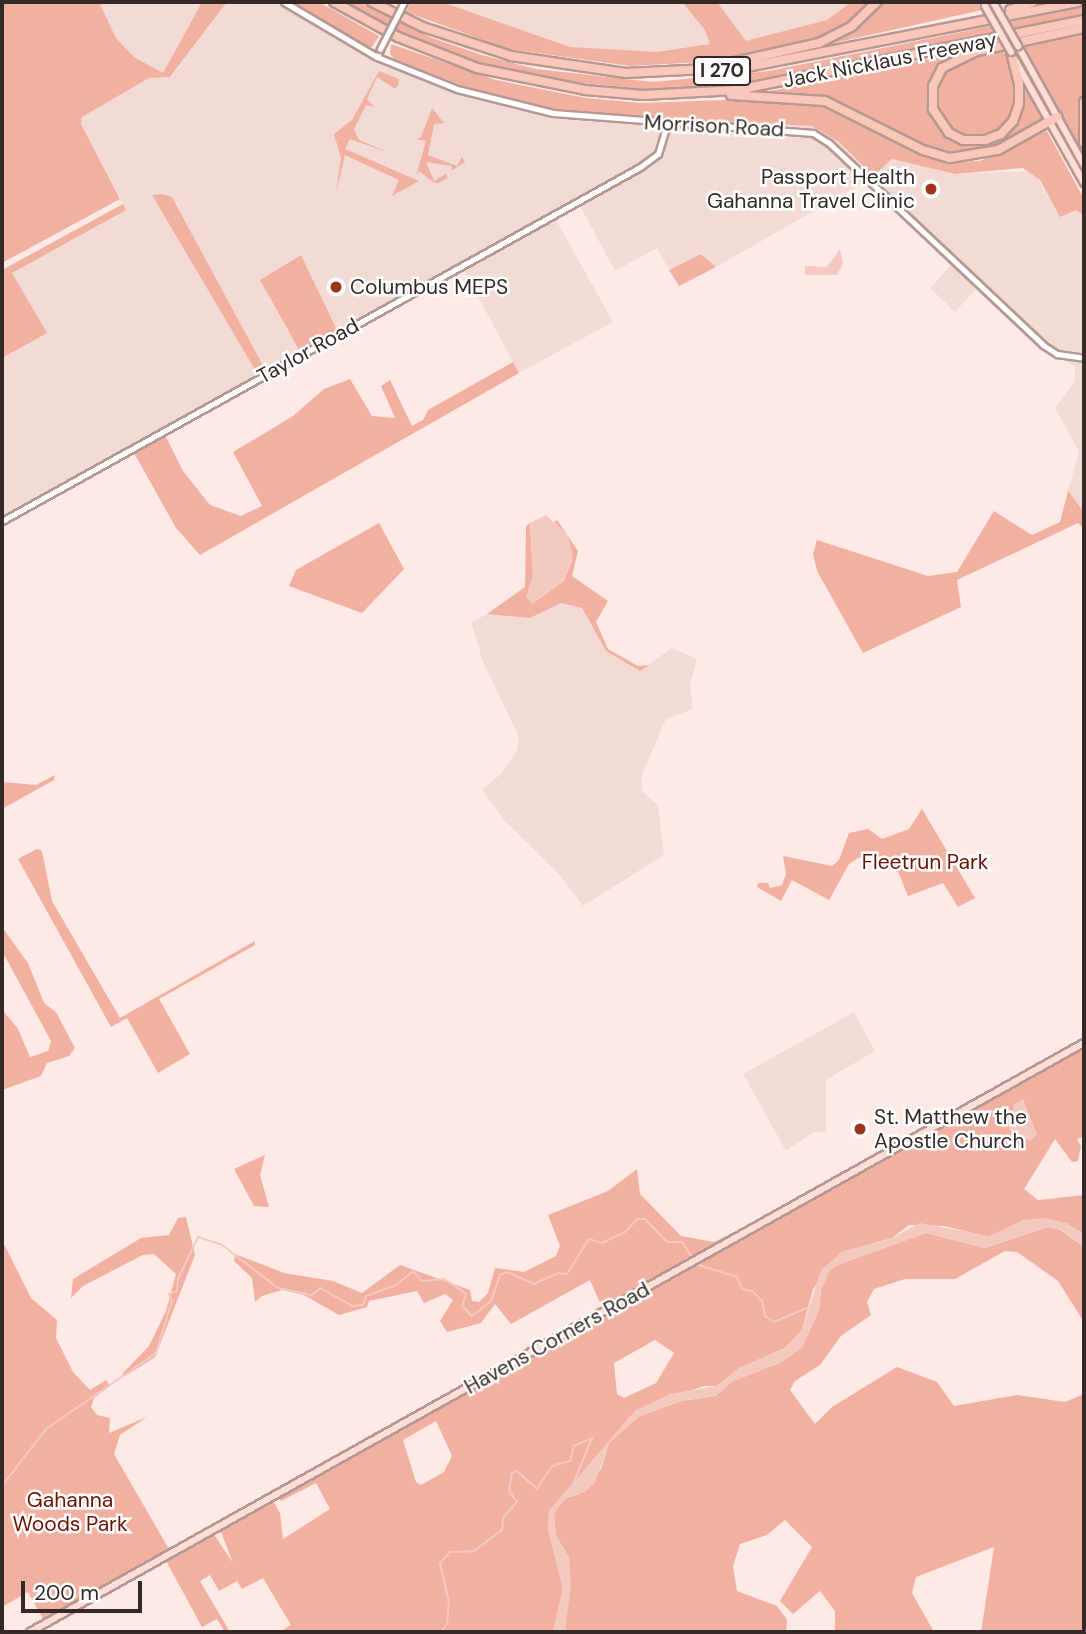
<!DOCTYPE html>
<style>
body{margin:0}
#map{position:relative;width:1086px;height:1634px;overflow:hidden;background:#fdeae6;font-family:"DM Sans",sans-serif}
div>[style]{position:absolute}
.built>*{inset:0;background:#f2dbd5}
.green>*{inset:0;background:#f1b0a0}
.water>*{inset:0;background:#f4c9bf}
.stream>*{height:2px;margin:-1px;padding:0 1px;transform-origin:1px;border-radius:1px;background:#f4c9bf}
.roads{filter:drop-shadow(2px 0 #b59891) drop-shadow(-2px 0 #b59891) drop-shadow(0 2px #b59891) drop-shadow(0 -2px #b59891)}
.tertiary>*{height:5px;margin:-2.5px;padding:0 2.5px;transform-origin:2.5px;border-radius:2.5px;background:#fff}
.secondary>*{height:5px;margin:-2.5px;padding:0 2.5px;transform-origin:2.5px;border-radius:2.5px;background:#fff}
.primary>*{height:6px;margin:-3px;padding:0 3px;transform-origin:3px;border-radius:3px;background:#fdddd6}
.motorway>*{height:8px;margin:-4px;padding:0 4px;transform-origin:4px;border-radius:4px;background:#fbc7ba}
.bridges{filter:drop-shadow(2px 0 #b59891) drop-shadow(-2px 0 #b59891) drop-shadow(0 2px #b59891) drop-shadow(0 -2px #b59891)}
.secondary-bridge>*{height:5px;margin:-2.5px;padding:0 2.5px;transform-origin:2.5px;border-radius:2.5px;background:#fff}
.primary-bridge>*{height:6px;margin:-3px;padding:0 3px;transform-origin:3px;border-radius:3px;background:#fdddd6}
.dots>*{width:19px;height:19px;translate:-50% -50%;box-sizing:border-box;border:4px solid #fff;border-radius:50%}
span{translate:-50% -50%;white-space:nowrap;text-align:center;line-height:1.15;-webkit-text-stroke:5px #fff;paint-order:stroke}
.shield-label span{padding:2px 5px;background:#fff;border:2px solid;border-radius:5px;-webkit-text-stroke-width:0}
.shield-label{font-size:19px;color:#342926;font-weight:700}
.street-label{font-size:21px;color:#342926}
.poi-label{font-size:21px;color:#342926}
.right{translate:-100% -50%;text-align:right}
.left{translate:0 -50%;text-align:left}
.park-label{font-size:21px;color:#6c1200}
.frame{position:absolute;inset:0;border:4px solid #342926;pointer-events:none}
.scale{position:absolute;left:21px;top:1581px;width:121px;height:32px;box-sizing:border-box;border:4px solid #342926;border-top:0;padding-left:9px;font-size:21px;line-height:24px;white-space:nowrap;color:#342926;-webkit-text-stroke:5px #fff;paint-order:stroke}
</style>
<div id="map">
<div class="built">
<i style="clip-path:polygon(99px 2px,202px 2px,163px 73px,134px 57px,116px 38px)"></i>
<i style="clip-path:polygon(227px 2px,290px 2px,365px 47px,479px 92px,812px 126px,839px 142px,873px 176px,892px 159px,955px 174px,1033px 171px,1060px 216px,1076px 210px,1084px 215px,1084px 512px,1068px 491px,1079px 452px,1055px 408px,1075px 381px,1075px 366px,1036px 346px,976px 289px,955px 312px,930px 288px,951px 265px,865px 182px,716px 267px,701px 254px,669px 270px,657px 248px,615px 271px,579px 204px,555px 218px,613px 322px,519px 373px,460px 263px,338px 332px,301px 255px,260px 280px,299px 352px,266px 371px,172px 197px,152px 195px,258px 375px,165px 435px,2px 527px,2px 358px,46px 333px,12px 273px,126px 209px,81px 124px,82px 117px,149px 78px,171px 77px)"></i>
<i style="clip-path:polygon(410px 2px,851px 2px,827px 20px,750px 43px,687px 55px,599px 57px,432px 14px)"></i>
<i style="clip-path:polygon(561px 603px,582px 608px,606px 651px,640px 671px,672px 648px,697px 659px,690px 686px,693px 709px,666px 719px,641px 777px,643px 792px,658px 805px,664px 855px,583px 906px,559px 874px,503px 819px,482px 789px,501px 774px,517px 750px,519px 737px,483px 662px,471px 622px,487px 614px,530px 618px)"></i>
<i style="clip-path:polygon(854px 1012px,875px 1051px,826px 1080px,826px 1132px,814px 1132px,786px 1151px,743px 1074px)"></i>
</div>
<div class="green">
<i style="clip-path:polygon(2px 2px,99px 2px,116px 38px,134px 57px,163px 73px,202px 2px,227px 2px,170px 77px,149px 78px,82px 117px,81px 124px,120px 199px,2px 263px)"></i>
<i style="clip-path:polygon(290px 2px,319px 2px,379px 36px,372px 47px,365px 47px)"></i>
<i style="clip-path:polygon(343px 2px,360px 2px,432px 38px,482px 55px,536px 69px,653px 82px,769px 71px,1084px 7px,1084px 15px,770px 78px,713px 86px,644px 89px,560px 81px,481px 63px,397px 32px)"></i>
<i style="clip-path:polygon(411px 2px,442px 2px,570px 47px,657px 52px,710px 44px,705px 30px,682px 2px,717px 2px,746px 41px,827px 20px,851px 2px,874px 2px,845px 27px,819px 40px,721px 61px,630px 66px,508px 49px,406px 12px)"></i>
<i style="clip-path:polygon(881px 2px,978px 2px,982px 10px,825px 45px,856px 26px)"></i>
<i style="clip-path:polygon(1084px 31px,1082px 135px,1084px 159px,1021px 45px)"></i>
<i style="clip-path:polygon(391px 44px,496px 80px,586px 98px,642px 103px,774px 98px,824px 103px,947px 162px,980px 161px,1047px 131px,1084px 199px,1084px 215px,1076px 210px,1060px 217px,1040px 180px,1023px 168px,955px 174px,892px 159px,873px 176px,839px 142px,812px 126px,599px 115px,528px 105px,479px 92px,394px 59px,390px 54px)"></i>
<i style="clip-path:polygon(1003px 49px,1017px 86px,1015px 112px,1000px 132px,974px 139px,956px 135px,937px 113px,935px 91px,942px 73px,968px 56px)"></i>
<i style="clip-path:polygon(963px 52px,944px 65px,930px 106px,946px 134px,975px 144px,1010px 130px,1022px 80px,1043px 114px,1041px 120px,990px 148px,962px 154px,919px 145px,835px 102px,766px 92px)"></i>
<i style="clip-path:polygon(379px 71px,399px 79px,398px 85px,395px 89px,377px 77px,367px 99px,374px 107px,366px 105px,354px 129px,359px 140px,387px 152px,350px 139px,345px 149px,419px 181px,392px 196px,399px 180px,345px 155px,336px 193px,341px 158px,334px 134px,352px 120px)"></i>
<i style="clip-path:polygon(432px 108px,444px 123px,434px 124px,428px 155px,457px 166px,462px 157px,465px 162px,451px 171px,452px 166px,426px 162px,434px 181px,446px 174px,448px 178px,438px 183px,433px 182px,419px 171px,417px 174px,413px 172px,417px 173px,426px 141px,416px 139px,421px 137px)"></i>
<i style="clip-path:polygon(162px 194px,172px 197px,266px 371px,258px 375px,152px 195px)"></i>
<i style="clip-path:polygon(123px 204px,126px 210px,12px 273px,47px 333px,2px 358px,2px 270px)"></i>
<i style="clip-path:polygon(701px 254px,716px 267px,679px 286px,669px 270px)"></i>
<i style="clip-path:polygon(301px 255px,338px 332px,300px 352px,260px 280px)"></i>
<i style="clip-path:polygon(513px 362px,519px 373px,200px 555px,176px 528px,134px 453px,165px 435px,183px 471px,210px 505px,241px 516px,262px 506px,233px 452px,293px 416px,324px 389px,350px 379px,372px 416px,395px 418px,381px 386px,390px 380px,412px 426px,423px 420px,428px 410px)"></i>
<i style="clip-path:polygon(1068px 491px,1084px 512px,1084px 529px,1078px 523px,957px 580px,961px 607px,863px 653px,817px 571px,813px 554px,817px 540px,928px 576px,957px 572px,994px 511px,1032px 535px,1060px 522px)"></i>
<i style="clip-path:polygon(557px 520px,578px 551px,572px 576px,608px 601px,596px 622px,608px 649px,638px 666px,649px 665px,640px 671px,606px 651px,582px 608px,561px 603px,530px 618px,487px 614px,525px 587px,526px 526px,530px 523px,533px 576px,528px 591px,532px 604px,564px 581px,572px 560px,568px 536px,554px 522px)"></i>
<i style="clip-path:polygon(379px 523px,404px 569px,362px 613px,289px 586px,296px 570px)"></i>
<i style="clip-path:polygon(55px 775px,54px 780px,2px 809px,2px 782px,36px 785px)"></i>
<i style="clip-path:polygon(922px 809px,975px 898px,958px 907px,943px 883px,908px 896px,892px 857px,858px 858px,849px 864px,829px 900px,792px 880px,781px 901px,757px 887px,758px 883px,768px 883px,770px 888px,782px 885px,786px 874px,783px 856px,832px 866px,839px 860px,849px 833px,868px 829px,882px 839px,909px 829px)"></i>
<i style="clip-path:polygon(37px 849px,42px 851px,52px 901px,120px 1018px,255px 941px,255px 945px,159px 999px,190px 1054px,158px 1073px,127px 1018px,111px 1027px,18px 859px)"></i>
<i style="clip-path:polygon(2px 927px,28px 963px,44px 1003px,56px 1012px,75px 1048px,69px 1056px,47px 1063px,41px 1076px,2px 1090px,2px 1009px,18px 1029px,30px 1057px,48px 1051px,51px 1041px,2px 951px)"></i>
<i style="clip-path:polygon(evenodd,1084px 1047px,1084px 1136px,1077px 1139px,1081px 1146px,1078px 1161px,1072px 1162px,1055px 1139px,1024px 1189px,1038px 1200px,1084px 1195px,1084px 1234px,1066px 1223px,1024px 1220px,989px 1237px,944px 1226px,909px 1225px,892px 1238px,842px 1252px,813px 1289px,802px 1330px,785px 1348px,739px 1368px,717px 1386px,704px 1386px,636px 1410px,549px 1511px,548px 1529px,563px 1588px,553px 1632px,280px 1632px,291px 1625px,263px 1578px,242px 1589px,237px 1581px,219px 1591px,210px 1575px,200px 1581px,230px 1632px,225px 1632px,217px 1619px,202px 1627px,165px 1559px,213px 1533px,233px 1563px,220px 1529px,273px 1501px,280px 1513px,283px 1539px,330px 1509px,316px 1483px,281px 1501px,279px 1497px,1084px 1047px,655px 1340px,674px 1353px,656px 1383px,624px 1398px,617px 1394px,614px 1363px,655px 1340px,1084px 1047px,436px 1421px,452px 1456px,444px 1472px,421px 1485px,416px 1482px,403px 1440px,436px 1421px)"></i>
<i style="clip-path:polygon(265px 1155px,260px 1175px,269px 1207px,254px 1206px,234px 1169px)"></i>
<i style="clip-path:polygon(637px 1169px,640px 1194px,681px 1236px,714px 1242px,770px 1215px,603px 1310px,590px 1280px,511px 1324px,495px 1304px,481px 1323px,447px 1332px,440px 1321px,453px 1300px,445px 1294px,424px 1303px,417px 1291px,369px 1301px,367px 1307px,339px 1315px,304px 1295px,282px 1290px,262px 1296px,255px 1302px,252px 1278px,234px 1261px,235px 1254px,284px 1273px,333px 1281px,362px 1293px,400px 1265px,470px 1290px,472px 1301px,479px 1302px,488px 1293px,495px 1268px,524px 1272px,556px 1256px,560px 1246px,548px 1215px,608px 1191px)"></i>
<i style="clip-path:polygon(186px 1217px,195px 1255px,155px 1357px,125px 1376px,122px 1374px,149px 1346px,166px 1311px,176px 1274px,154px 1254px,143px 1255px,83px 1286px,71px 1298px,73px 1279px,141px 1238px,169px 1235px,178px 1218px)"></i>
<i style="clip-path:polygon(1048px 1227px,1061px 1230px,1084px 1247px,1084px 1322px,1058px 1281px,1017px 1252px,1005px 1251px,955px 1279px,905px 1279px,874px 1289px,867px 1302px,871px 1315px,841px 1336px,820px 1365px,795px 1381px,790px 1390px,815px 1424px,832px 1407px,897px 1367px,937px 1382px,954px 1406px,1017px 1395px,1065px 1402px,1084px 1394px,1084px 1632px,981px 1632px,994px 1547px,916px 1577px,912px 1593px,934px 1632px,835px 1632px,835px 1611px,820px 1591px,793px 1614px,780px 1601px,812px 1547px,785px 1520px,767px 1535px,740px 1544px,733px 1566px,737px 1591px,777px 1606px,787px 1620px,786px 1632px,565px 1632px,569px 1557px,556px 1536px,554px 1515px,562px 1499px,577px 1495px,601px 1469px,609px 1443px,638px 1417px,681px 1401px,716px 1396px,731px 1382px,782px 1362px,819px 1311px,821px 1289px,830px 1270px,838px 1265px,926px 1233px,985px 1248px)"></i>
<i style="clip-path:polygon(2px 1240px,31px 1298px,57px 1320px,56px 1338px,73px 1372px,90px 1390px,106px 1380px,110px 1386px,94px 1398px,91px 1407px,97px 1415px,110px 1418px,109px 1433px,147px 1417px,120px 1435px,114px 1454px,170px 1551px,43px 1619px,28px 1592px,2px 1607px)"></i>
</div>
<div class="water">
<i style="clip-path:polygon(840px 249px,843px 264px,837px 275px,805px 275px,805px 266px,827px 267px)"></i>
<i style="clip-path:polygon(546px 515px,568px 536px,573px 555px,564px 581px,532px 604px,526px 597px,533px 576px,530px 523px)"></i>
<i style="clip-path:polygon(1023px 1099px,1037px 1134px,1030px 1141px,1009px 1129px,1014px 1104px)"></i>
<i style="clip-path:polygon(1046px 1218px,1066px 1223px,1084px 1234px,1084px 1247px,1062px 1230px,1048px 1227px,985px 1248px,926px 1233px,838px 1265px,830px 1270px,821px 1289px,819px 1311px,802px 1348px,782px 1362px,731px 1382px,716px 1396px,681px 1401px,638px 1417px,609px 1443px,595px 1483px,585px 1492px,562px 1499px,554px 1515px,556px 1536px,569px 1557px,571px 1586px,565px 1632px,553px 1632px,563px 1588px,548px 1529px,549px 1511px,636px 1410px,670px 1394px,717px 1386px,739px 1368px,785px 1348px,802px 1330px,821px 1270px,842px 1252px,892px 1238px,920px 1223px,989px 1236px,1024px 1220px)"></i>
</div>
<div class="stream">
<i style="left:696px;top:1264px;width:43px;rotate:17.6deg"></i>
<i style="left:737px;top:1277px;width:13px;rotate:67deg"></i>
<i style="left:742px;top:1289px;width:10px;rotate:11deg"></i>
<i style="left:752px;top:1291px;width:14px;rotate:45deg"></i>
<i style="left:762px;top:1301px;width:15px;rotate:79deg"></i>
<i style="left:765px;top:1316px;width:11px;rotate:34deg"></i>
<i style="left:774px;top:1322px;width:39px;rotate:-23deg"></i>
<i style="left:2px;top:1486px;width:72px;rotate:-52.3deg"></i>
<i style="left:46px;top:1429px;width:134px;rotate:-34.6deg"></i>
<i style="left:156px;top:1353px;width:54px;rotate:-72.9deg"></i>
<i style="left:172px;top:1301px;width:8px;rotate:-113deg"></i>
<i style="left:169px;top:1294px;width:9px;rotate:-21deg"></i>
<i style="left:177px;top:1291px;width:12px;rotate:-85deg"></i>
<i style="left:178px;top:1279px;width:47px;rotate:-64.5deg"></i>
<i style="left:198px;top:1237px;width:25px;rotate:18deg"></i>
<i style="left:222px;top:1245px;width:71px;rotate:37.5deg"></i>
<i style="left:278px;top:1288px;width:35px;rotate:12deg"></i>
<i style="left:312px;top:1295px;width:11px;rotate:-41deg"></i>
<i style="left:320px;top:1288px;width:38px;rotate:29deg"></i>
<i style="left:353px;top:1306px;width:10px;rotate:-6deg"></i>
<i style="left:363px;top:1305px;width:9px;rotate:-72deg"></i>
<i style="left:366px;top:1296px;width:32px;rotate:-20deg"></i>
<i style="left:396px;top:1285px;width:22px;rotate:-39deg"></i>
<i style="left:413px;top:1271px;width:13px;rotate:48deg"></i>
<i style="left:422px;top:1281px;width:22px;rotate:-5deg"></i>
<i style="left:444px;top:1279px;width:27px;rotate:34deg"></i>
<i style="left:466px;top:1294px;width:13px;rotate:108deg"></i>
<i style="left:462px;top:1306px;width:14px;rotate:45deg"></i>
<i style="left:472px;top:1316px;width:24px;rotate:-38deg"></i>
<i style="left:491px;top:1301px;width:28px;rotate:-71deg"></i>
<i style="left:500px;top:1275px;width:8px;rotate:-23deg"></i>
<i style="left:507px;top:1272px;width:30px;rotate:24deg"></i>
<i style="left:534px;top:1284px;width:27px;rotate:-24deg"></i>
<i style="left:559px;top:1273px;width:8px;rotate:7deg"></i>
<i style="left:567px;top:1274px;width:41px;rotate:-57.8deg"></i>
<i style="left:589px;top:1239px;width:14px;rotate:17deg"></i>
<i style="left:602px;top:1243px;width:25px;rotate:-26deg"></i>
<i style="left:625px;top:1232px;width:18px;rotate:-47deg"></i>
<i style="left:637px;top:1219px;width:8px"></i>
<i style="left:645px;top:1219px;width:32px;rotate:46deg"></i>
<i style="left:667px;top:1242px;width:15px"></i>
<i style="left:682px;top:1242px;width:20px;rotate:57deg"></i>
<i style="left:558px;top:1506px;width:12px;rotate:-48deg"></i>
<i style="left:441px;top:1632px;width:10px;rotate:-53deg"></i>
<i style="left:447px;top:1624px;width:22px;rotate:-85deg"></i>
<i style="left:449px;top:1602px;width:40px;rotate:-103deg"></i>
<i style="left:440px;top:1563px;width:15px;rotate:-48deg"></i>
<i style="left:450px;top:1552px;width:24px;rotate:-2deg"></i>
<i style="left:474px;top:1551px;width:35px;rotate:-37deg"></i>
<i style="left:502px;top:1530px;width:12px;rotate:-85deg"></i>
<i style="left:503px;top:1518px;width:21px;rotate:-49deg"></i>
<i style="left:517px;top:1502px;width:14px;rotate:-126deg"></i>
<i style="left:509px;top:1491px;width:18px;rotate:-81deg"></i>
<i style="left:512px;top:1473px;width:5px;rotate:-22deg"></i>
<i style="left:517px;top:1471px;width:27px;rotate:42deg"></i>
<i style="left:537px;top:1489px;width:27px;rotate:-57deg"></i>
<i style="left:552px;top:1466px;width:19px;rotate:-16deg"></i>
<i style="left:570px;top:1461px;width:16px;rotate:-75deg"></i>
<i style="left:574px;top:1446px;width:20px;rotate:-24deg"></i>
<i style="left:592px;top:1438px;width:53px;rotate:112.2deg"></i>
</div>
<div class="roads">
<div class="tertiary">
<i style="left:284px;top:2px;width:108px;rotate:30.6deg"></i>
<i style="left:377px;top:57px;width:9px;rotate:-69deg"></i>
</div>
<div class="secondary">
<i style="left:377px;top:57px;width:86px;rotate:21.8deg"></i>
<i style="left:457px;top:89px;width:99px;rotate:14deg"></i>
<i style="left:553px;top:113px;width:261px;rotate:4.4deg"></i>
<i style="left:813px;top:133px;width:19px;rotate:32deg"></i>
<i style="left:829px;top:143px;width:294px;rotate:43.3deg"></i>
<i style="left:1043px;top:345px;width:17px;rotate:33deg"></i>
<i style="left:1057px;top:354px;width:27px;rotate:8deg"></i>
<i style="left:2px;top:521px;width:730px;rotate:-29.02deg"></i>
<i style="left:640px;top:167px;width:22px;rotate:-36deg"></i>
<i style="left:658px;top:154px;width:31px;rotate:-73deg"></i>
</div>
<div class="primary">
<i style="left:1018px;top:46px;width:136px;rotate:61deg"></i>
<i style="left:1015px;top:60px;width:141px;rotate:60.7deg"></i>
<i style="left:30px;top:1632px;width:1207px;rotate:-29.2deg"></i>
</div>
<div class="motorway">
<i style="left:334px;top:2px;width:73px;rotate:28.7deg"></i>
<i style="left:398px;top:37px;width:85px;rotate:21.4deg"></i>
<i style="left:477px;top:68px;width:110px;rotate:11.5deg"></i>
<i style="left:585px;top:90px;width:58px;rotate:4.9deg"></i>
<i style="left:643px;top:95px;width:94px;rotate:-3deg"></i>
<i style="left:737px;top:90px;width:354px;rotate:-11.4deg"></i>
<i style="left:372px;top:2px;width:57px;rotate:26.1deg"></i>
<i style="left:423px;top:27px;width:93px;rotate:18.2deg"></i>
<i style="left:511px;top:56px;width:116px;rotate:8.4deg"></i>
<i style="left:626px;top:73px;width:121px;rotate:-2.8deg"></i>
<i style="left:747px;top:67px;width:337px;rotate:-11.1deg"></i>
<i style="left:1010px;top:10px;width:24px;rotate:-19deg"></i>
<i style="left:1011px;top:52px;width:32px;rotate:76deg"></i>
<i style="left:1019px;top:83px;width:21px;rotate:90deg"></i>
<i style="left:1019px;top:104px;width:18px;rotate:109deg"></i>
<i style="left:1013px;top:121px;width:18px;rotate:133deg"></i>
<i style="left:1001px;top:134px;width:17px;rotate:159deg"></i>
<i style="left:985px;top:140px;width:22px;rotate:180deg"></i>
<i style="left:963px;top:140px;width:16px;rotate:-153deg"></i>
<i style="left:949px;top:133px;width:29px;rotate:-124deg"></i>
<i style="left:933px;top:109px;width:23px;rotate:-90deg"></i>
<i style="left:933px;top:86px;width:20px;rotate:-63deg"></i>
<i style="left:942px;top:68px;width:39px;rotate:-26deg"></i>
<i style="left:977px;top:51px;width:109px;rotate:-12.1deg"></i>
<i style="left:708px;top:68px;width:114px;rotate:-12.7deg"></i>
<i style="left:819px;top:43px;width:37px;rotate:-27deg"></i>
<i style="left:852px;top:26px;width:35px;rotate:-44deg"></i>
<i style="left:731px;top:95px;width:94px;rotate:3.7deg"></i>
<i style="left:825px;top:101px;width:110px;rotate:26.6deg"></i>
<i style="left:923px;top:150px;width:28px;rotate:17deg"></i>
<i style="left:950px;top:158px;width:49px;rotate:-9.5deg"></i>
<i style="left:998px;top:150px;width:68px;rotate:-29.2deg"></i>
<i style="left:1084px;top:102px;width:41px;rotate:90deg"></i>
</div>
</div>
<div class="bridges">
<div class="secondary-bridge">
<i style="left:380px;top:49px;width:53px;rotate:-62.9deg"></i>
</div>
<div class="primary-bridge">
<i style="left:993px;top:2px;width:51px;rotate:60.4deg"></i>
<i style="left:985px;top:6px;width:53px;rotate:60.5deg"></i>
</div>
</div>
<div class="dots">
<i style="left:931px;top:189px;background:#9c341c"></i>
<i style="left:336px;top:287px;background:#9c341c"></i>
<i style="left:860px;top:1129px;background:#9c341c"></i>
</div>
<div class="shield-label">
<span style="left:722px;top:71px">I 270</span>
</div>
<div class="street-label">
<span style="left:890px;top:60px;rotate:-11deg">Jack Nicklaus Freeway</span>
<span style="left:714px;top:126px;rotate:3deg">Morrison Road</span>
<span style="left:308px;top:351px;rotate:-29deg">Taylor Road</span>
<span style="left:557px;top:1338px;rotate:-29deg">Havens Corners Road</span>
</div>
<div class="poi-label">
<span class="right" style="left:915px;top:189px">Passport Health<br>Gahanna Travel Clinic</span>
<span class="left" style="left:350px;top:287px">Columbus MEPS</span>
<span class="left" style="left:874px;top:1129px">St. Matthew the<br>Apostle Church</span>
</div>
<div class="park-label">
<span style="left:925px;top:862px">Fleetrun Park</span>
<span style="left:70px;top:1512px">Gahanna<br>Woods Park</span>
</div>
<div class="frame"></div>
<div class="scale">200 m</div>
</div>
